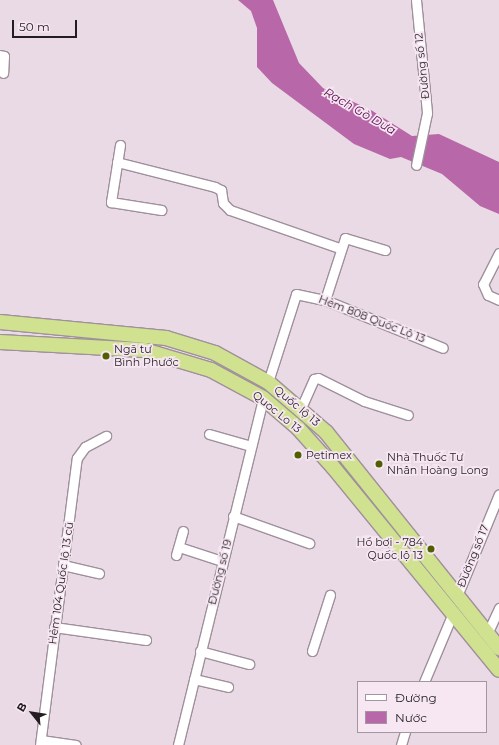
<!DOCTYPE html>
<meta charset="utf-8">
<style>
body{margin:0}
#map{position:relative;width:499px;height:745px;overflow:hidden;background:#eadae5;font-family:Montserrat,sans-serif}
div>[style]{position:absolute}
.water>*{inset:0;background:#b868a8}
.roads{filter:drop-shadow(1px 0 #9f909b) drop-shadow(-1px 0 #9f909b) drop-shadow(0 1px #9f909b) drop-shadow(0 -1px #9f909b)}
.minor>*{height:9px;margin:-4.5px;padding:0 4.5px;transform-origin:4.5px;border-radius:4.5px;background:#fff}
.trunk>*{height:14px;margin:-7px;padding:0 7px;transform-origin:7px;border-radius:7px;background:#d0e290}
.dots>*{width:11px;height:11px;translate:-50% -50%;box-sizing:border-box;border:2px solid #f7e7f3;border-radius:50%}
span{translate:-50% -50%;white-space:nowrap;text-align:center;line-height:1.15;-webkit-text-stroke:3.5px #f7e7f3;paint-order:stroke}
.street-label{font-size:11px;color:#231d21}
.poi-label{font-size:11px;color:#231d21}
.left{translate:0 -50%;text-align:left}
.right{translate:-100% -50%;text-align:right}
.water-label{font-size:12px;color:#570c4c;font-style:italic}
.legend{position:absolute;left:357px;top:681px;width:130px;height:52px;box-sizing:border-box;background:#f7e7f3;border:1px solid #a2969f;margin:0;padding:5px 7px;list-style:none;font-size:12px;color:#231d21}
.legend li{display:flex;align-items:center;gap:8px;height:20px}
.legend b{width:20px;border:1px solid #a2969f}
.north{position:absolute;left:12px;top:693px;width:40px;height:40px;-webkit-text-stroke:3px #f7e7f3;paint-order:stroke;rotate:300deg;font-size:11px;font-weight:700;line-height:16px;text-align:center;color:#231d21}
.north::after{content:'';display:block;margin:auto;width:14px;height:18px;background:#231d21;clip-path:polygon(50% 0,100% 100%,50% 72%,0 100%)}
.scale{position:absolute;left:12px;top:20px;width:65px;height:18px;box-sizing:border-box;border:2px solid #231d21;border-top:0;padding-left:5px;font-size:12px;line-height:14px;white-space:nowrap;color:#231d21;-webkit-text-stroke:3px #f7e7f3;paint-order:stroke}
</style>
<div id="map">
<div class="water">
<i style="clip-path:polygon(238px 0,273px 0,299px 63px,323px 88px,371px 110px,412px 136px,439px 134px,499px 162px,499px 214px,480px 206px,442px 174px,401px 157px,390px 159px,354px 144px,272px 83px,257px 67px,257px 28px,251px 11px)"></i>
</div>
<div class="roads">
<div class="minor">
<i style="left:416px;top:0;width:114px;rotate:84.4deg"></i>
<i style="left:427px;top:113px;width:53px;rotate:101.9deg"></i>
<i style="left:0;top:55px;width:4px;rotate:14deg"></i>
<i style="left:4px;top:56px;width:17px;rotate:93deg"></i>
<i style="left:120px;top:145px;width:58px;rotate:99deg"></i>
<i style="left:111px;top:202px;width:51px;rotate:9.1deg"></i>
<i style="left:117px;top:162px;width:101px;rotate:14.3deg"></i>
<i style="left:215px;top:187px;width:7px;rotate:27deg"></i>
<i style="left:221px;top:190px;width:13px;rotate:81deg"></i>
<i style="left:223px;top:203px;width:10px;rotate:45deg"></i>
<i style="left:230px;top:210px;width:115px;rotate:19.2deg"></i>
<i style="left:499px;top:253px;width:35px;rotate:117deg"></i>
<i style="left:483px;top:284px;width:12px;rotate:66deg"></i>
<i style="left:488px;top:295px;width:12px;rotate:24deg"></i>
<i style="left:325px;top:300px;width:65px;rotate:-72.1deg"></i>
<i style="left:345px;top:238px;width:42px;rotate:16.7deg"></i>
<i style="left:268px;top:382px;width:92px;rotate:-72.3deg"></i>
<i style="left:296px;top:294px;width:30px;rotate:12deg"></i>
<i style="left:325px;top:300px;width:127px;rotate:22.1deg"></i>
<i style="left:301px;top:408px;width:32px;rotate:-66deg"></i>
<i style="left:314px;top:379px;width:4px;rotate:-14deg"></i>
<i style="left:318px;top:378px;width:51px;rotate:26.6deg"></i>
<i style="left:364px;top:401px;width:46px;rotate:17.7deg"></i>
<i style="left:209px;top:434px;width:44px;rotate:15.9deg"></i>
<i style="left:233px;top:516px;width:81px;rotate:19.6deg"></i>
<i style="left:179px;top:547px;width:45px;rotate:18deg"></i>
<i style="left:176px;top:555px;width:25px;rotate:-74deg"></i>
<i style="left:63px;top:565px;width:37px;rotate:13deg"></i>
<i style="left:457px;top:596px;width:110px;rotate:-67.6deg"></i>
<i style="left:54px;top:627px;width:93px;rotate:8deg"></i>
<i style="left:487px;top:634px;width:29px;rotate:-65deg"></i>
<i style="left:200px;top:651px;width:51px;rotate:14.9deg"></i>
<i style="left:312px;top:651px;width:59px;rotate:-72.2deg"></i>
<i style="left:194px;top:679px;width:35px;rotate:13deg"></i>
<i style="left:424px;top:682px;width:75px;rotate:-67.2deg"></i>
<i style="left:41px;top:740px;width:35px;rotate:8deg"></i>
<i style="left:40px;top:745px;width:289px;rotate:-82.7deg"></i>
<i style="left:77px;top:458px;width:14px;rotate:-54deg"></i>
<i style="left:85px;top:447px;width:24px;rotate:-28deg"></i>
<i style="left:178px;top:745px;width:357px;rotate:-76.2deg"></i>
<i style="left:401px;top:745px;width:14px;rotate:-73deg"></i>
</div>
<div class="trunk">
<i style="left:0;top:322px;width:167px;rotate:5.5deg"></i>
<i style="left:166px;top:338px;width:51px;rotate:17deg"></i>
<i style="left:215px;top:353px;width:60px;rotate:28.7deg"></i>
<i style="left:268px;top:382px;width:77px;rotate:40.8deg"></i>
<i style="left:326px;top:432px;width:277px;rotate:51.3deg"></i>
<i style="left:0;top:342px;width:144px;rotate:3.2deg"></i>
<i style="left:144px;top:350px;width:70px;rotate:16.6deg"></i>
<i style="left:211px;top:370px;width:59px;rotate:28.3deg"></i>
<i style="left:263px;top:398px;width:46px;rotate:40.6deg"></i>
<i style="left:298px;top:428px;width:52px;rotate:48.1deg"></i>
<i style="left:333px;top:467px;width:262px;rotate:50.7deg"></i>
</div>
</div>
<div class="dots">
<i style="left:106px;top:356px;background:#515f00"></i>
<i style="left:298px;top:455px;background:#515f00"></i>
<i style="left:379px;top:464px;background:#515f00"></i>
<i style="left:431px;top:549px;background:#515f00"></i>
</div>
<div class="street-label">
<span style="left:422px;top:66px;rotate:-96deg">Đường số 12</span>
<span style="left:372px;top:319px;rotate:21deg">Hẻm 808 Quốc Lộ 13</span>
<span style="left:297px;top:406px;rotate:40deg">Quốc lộ 13</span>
<span style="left:277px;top:412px;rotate:39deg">Quoc Lo 13</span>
<span style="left:473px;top:556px;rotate:-68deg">Đường số 17</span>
<span style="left:220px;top:572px;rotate:-76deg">Đường số 19</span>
<span style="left:61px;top:583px;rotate:-82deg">Hẻm 104 Quốc lộ 13 cũ</span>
</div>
<div class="poi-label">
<span class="left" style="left:114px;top:356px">Ngã tư<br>Bình Phước</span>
<span class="left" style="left:306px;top:455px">Petimex</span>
<span class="left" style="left:387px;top:464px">Nhà Thuốc Tư<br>Nhân Hoàng Long</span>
<span class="right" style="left:423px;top:549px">Hồ bơi - 784<br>Quốc lộ 13</span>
</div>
<div class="water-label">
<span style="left:360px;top:111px;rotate:30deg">Rạch Gò Dưa</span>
</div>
<ul class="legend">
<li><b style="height:5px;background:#fff"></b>Đường</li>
<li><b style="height:11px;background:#b868a8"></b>Nước</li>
</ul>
<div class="north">B</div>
<div class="scale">50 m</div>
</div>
